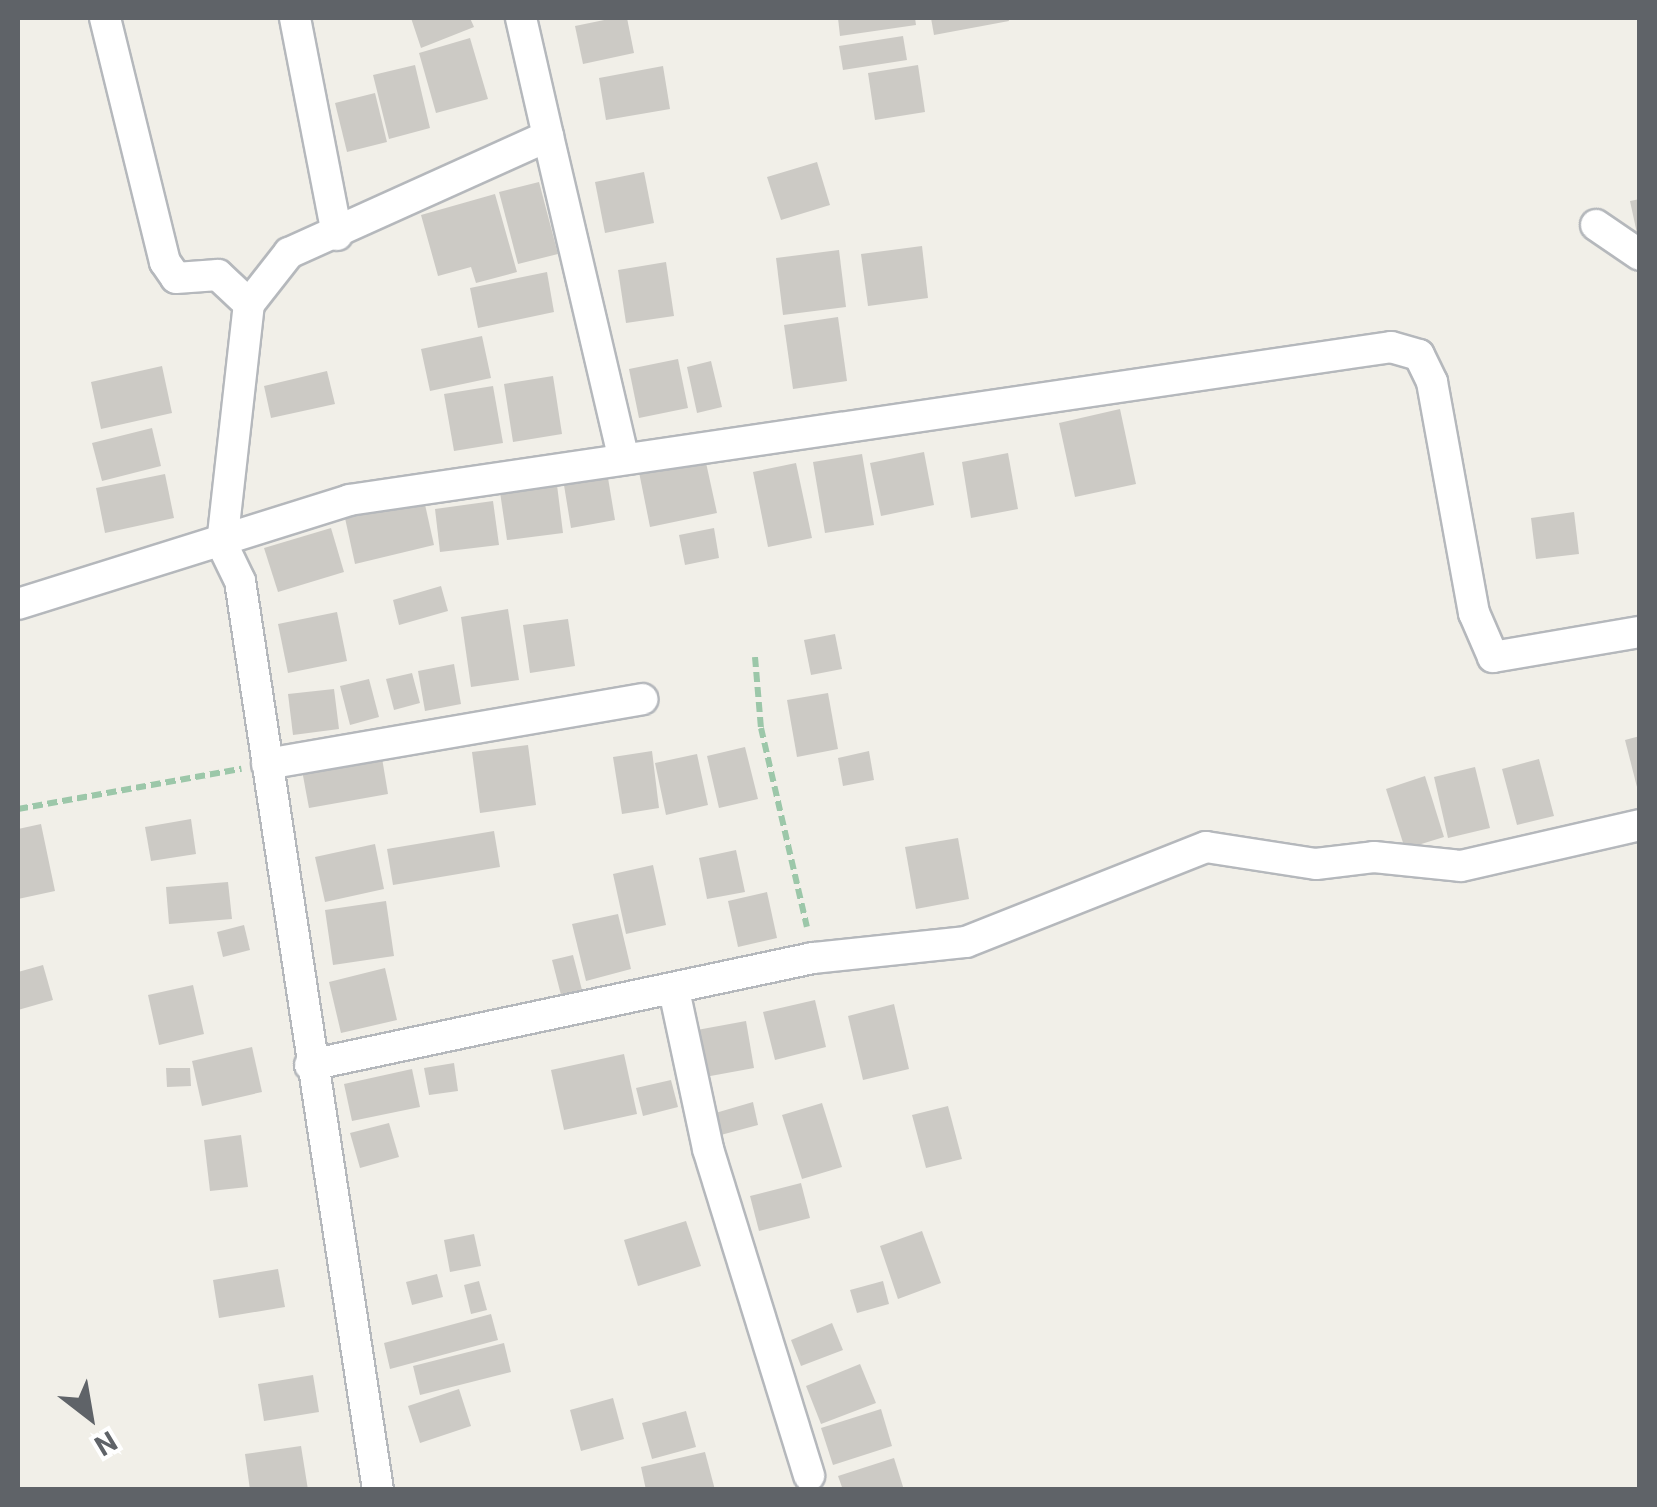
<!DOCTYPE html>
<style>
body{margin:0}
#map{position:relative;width:1657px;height:1507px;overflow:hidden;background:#f1efe8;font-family:Roboto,sans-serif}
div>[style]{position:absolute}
.building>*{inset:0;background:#cccac5}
.path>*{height:6px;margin-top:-3px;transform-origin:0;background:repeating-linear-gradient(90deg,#9cc7a9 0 10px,transparent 0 15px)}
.roads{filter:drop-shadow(2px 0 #b5b8bc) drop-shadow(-2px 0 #b5b8bc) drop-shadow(0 2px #b5b8bc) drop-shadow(0 -2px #b5b8bc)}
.minor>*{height:30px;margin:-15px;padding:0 15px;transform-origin:15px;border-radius:15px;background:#fff}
span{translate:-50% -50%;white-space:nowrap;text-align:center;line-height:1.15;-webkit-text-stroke:9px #fff;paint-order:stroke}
.frame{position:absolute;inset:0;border:20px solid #5f6368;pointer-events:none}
.north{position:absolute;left:40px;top:1367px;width:100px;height:100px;-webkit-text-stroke:8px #fff;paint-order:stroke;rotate:149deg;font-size:28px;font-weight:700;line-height:40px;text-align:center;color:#5f6368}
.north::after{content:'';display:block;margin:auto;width:35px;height:45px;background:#5f6368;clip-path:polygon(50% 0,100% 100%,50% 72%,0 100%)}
</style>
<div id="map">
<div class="building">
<i style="clip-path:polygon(411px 18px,470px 18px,474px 27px,421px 48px)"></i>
<i style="clip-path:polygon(614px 18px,627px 18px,634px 53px,583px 64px,575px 26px)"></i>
<i style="clip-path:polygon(838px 18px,915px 18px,916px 25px,840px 36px)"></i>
<i style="clip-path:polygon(931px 18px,1008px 18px,1009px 21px,934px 35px)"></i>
<i style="clip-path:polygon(903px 36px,907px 60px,843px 70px,839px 46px)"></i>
<i style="clip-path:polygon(470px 38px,488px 99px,436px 113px,419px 53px)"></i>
<i style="clip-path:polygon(415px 65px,430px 128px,389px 139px,373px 75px)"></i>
<i style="clip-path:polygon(918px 65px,925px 112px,875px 120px,868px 73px)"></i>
<i style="clip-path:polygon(663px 66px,670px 109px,606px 120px,599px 78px)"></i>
<i style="clip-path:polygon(375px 93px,387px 142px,347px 152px,335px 103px)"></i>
<i style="clip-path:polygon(817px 162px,830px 205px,781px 220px,767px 177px)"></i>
<i style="clip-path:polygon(644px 172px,654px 223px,605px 233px,595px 182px)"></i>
<i style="clip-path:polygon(539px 182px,558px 254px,518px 264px,499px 192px)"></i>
<i style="clip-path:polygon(495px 194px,517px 272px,476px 283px,471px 267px,438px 276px,421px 215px)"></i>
<i style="clip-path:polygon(1640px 199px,1640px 238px,1638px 238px,1630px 201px)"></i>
<i style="clip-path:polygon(922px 246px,928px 298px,868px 306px,861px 254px)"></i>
<i style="clip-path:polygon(839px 250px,846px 307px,783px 315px,776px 258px)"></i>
<i style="clip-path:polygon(666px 262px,674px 316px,626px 323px,618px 270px)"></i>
<i style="clip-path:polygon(547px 272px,554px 312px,478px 328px,470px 288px)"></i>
<i style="clip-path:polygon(838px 317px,847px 381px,793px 389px,784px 325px)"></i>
<i style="clip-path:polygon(482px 336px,491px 378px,430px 391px,421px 349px)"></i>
<i style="clip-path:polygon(678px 359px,688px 408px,639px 418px,629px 369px)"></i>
<i style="clip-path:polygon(711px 361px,722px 407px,697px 413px,687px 367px)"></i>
<i style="clip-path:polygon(162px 366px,172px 413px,101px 429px,91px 382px)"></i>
<i style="clip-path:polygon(327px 371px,335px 404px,271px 418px,264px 386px)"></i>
<i style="clip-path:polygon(553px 376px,562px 434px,513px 442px,504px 384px)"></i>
<i style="clip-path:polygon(493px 386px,503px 443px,454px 451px,444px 394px)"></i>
<i style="clip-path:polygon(1120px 409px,1136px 484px,1075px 497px,1059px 423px)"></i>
<i style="clip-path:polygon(152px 428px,161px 466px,102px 481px,92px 443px)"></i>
<i style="clip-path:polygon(924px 452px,934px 505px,881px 516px,870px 463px)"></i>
<i style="clip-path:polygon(1008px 453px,1018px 509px,971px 518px,962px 462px)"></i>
<i style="clip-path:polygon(862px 454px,874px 525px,825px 533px,813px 462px)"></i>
<i style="clip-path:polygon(705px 458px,717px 513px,650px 527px,639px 472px)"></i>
<i style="clip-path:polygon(796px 463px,812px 538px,768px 547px,753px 472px)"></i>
<i style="clip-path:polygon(607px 472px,615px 520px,571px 528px,563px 479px)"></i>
<i style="clip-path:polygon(165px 474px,174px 518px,105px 533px,96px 488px)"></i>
<i style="clip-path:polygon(557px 485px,563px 533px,507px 540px,500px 492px)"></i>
<i style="clip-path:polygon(424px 500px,434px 545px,355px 564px,345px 518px)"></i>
<i style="clip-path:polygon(493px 501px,499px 545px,440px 552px,435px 509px)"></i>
<i style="clip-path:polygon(1574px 512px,1579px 554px,1536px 559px,1531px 518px)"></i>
<i style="clip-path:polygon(331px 528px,344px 572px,278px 592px,264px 548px)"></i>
<i style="clip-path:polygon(714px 528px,719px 558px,685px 565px,679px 535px)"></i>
<i style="clip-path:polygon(441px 586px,448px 611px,399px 625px,393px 600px)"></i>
<i style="clip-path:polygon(508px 609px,519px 680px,471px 687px,461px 617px)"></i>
<i style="clip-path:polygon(337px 612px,347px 661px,288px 673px,278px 624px)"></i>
<i style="clip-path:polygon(568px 619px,575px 666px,530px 673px,523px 625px)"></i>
<i style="clip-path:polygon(835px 634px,842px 669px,811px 675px,804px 640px)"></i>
<i style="clip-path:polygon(454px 664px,461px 704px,425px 711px,418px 671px)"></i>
<i style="clip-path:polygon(412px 673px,420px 703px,394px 710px,386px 679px)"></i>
<i style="clip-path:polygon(369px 679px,379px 717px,350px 725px,340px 686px)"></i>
<i style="clip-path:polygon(334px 689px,339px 729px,293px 735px,288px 694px)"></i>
<i style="clip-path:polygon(828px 693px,838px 749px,797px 757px,787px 700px)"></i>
<i style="clip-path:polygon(1640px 736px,1640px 791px,1638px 791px,1625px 740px)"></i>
<i style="clip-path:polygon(528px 745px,536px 805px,480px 813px,472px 752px)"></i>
<i style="clip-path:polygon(745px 747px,758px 799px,719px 808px,707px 756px)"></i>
<i style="clip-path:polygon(652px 751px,659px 808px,622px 814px,613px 757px)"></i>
<i style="clip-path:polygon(869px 751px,874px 780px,843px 786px,838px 758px)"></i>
<i style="clip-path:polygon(381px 752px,388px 794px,309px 808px,301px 765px)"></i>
<i style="clip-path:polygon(697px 754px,708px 805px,666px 815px,655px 763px)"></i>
<i style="clip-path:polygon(1539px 759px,1554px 816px,1517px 825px,1502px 769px)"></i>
<i style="clip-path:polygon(1475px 767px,1490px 828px,1448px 838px,1434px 777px)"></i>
<i style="clip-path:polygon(1425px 776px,1444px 837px,1405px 849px,1386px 789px)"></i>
<i style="clip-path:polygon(191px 819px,196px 854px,151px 861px,145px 827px)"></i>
<i style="clip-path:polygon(41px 824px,55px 891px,18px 899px,18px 829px)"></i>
<i style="clip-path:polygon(494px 831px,500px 867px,393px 885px,387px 849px)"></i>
<i style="clip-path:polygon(958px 838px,969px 899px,916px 909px,905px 847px)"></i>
<i style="clip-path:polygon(375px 844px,384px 889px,325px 902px,315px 857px)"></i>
<i style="clip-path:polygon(736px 850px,745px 892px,707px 899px,699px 858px)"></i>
<i style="clip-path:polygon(653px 865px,666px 925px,626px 934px,613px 874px)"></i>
<i style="clip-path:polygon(228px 882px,232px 919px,169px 924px,166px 887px)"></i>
<i style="clip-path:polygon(767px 892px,777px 938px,738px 947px,728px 901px)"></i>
<i style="clip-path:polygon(386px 901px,394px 956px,333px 965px,325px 910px)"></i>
<i style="clip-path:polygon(618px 914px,631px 969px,586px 981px,572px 924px)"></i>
<i style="clip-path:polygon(244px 925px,250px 950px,223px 957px,217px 932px)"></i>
<i style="clip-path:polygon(573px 955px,582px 990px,561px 995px,552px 960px)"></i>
<i style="clip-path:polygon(43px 965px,53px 1000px,18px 1010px,18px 972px)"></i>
<i style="clip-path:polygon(385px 968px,397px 1020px,341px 1033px,329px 982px)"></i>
<i style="clip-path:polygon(193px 985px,204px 1034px,159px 1045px,148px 995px)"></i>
<i style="clip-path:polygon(815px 1000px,826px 1047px,775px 1060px,763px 1012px)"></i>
<i style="clip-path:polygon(894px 1004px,909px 1069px,863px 1080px,848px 1016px)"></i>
<i style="clip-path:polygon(746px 1021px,754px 1068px,705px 1077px,697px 1030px)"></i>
<i style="clip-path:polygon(252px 1047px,262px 1092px,202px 1106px,192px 1061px)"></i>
<i style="clip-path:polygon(624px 1054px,637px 1114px,564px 1130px,551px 1070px)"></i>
<i style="clip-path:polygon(454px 1063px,458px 1091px,429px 1095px,424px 1068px)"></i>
<i style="clip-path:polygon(166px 1068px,190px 1068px,191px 1086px,167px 1087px)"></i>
<i style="clip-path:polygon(412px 1069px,420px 1107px,352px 1121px,344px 1084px)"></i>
<i style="clip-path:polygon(671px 1080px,678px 1107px,643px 1116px,636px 1088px)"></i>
<i style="clip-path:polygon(753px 1102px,758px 1125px,717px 1136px,712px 1114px)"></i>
<i style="clip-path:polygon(822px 1103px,842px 1167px,802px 1179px,782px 1115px)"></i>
<i style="clip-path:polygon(948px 1106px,962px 1159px,926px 1168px,912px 1115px)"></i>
<i style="clip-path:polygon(389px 1123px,399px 1157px,360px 1168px,350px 1133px)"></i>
<i style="clip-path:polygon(241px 1135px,248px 1187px,210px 1191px,204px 1140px)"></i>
<i style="clip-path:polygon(801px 1183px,810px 1218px,759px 1231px,750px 1196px)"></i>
<i style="clip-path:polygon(686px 1221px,701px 1266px,638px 1286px,624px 1240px)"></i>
<i style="clip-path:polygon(922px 1231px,941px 1283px,898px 1299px,880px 1246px)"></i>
<i style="clip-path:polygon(474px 1234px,481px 1266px,450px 1272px,444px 1240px)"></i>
<i style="clip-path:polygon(278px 1269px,285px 1307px,219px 1318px,213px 1280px)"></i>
<i style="clip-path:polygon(437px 1274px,443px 1297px,412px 1305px,406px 1282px)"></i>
<i style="clip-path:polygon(479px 1281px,487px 1310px,471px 1314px,464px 1285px)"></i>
<i style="clip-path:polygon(883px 1281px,889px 1304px,857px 1313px,850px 1290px)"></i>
<i style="clip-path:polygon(491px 1314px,498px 1340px,390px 1369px,384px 1343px)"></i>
<i style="clip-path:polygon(832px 1323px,843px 1350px,801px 1366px,791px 1340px)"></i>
<i style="clip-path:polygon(504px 1343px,511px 1372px,420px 1395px,413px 1366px)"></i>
<i style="clip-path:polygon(860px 1364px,876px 1403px,821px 1424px,806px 1386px)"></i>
<i style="clip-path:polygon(313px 1375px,319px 1412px,264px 1421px,258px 1384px)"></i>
<i style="clip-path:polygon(459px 1389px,471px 1426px,420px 1443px,408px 1406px)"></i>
<i style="clip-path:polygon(613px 1398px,624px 1439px,581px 1451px,570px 1410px)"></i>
<i style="clip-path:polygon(881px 1409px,892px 1446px,833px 1465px,821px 1428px)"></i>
<i style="clip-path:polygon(686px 1411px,696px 1447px,652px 1459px,642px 1423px)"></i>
<i style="clip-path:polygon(301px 1446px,308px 1490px,250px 1490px,245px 1454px)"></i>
<i style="clip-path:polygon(705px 1452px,715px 1490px,646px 1490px,641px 1467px)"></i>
<i style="clip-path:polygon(894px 1458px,904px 1490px,843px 1490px,838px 1476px)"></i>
</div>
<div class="path">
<i style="left:755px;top:657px;width:71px;rotate:85.2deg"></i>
<i style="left:761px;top:728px;width:204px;rotate:77deg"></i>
<i style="left:18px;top:809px;width:227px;rotate:-10.2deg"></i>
</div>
<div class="roads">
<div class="minor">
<i style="left:105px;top:18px;width:251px;rotate:76.2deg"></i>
<i style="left:165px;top:262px;width:19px;rotate:55deg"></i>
<i style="left:176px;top:278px;width:42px;rotate:-4.1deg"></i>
<i style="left:218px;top:275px;width:42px;rotate:43.1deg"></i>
<i style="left:295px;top:18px;width:221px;rotate:79deg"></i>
<i style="left:548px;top:136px;width:330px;rotate:76.8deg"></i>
<i style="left:1596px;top:225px;width:53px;rotate:34.3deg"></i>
<i style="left:18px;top:604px;width:347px;rotate:-17.4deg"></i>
<i style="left:349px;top:500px;width:1053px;rotate:-8.35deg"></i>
<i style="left:1391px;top:347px;width:29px;rotate:16deg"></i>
<i style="left:1419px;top:355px;width:30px;rotate:64deg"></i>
<i style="left:1432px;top:382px;width:235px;rotate:79.7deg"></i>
<i style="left:1474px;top:613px;width:48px;rotate:66.6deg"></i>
<i style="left:1493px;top:657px;width:149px;rotate:-9.7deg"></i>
<i style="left:267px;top:764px;width:381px;rotate:-9.8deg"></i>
<i style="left:674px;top:990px;width:163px;rotate:77.9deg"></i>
<i style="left:708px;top:1149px;width:342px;rotate:72.8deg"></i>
<i style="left:310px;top:1065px;width:514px;rotate:-12.01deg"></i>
<i style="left:813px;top:958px;width:154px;rotate:-6deg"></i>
<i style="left:966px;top:942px;width:258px;rotate:-21.6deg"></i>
<i style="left:1206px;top:847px;width:111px;rotate:8.8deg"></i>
<i style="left:1316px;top:864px;width:58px;rotate:-6.9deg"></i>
<i style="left:1374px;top:857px;width:87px;rotate:5.9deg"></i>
<i style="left:1461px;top:866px;width:184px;rotate:-12.9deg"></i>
<i style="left:378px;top:1490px;width:919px;rotate:-98.63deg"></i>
<i style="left:240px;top:581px;width:41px;rotate:-115.9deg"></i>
<i style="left:222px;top:544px;width:242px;rotate:-83.6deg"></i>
<i style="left:249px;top:304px;width:65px;rotate:-51.9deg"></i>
<i style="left:289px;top:253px;width:284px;rotate:-24.3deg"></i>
<i style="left:548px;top:136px;width:121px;rotate:-102.9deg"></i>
</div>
</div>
<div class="frame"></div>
<div class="north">N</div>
</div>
